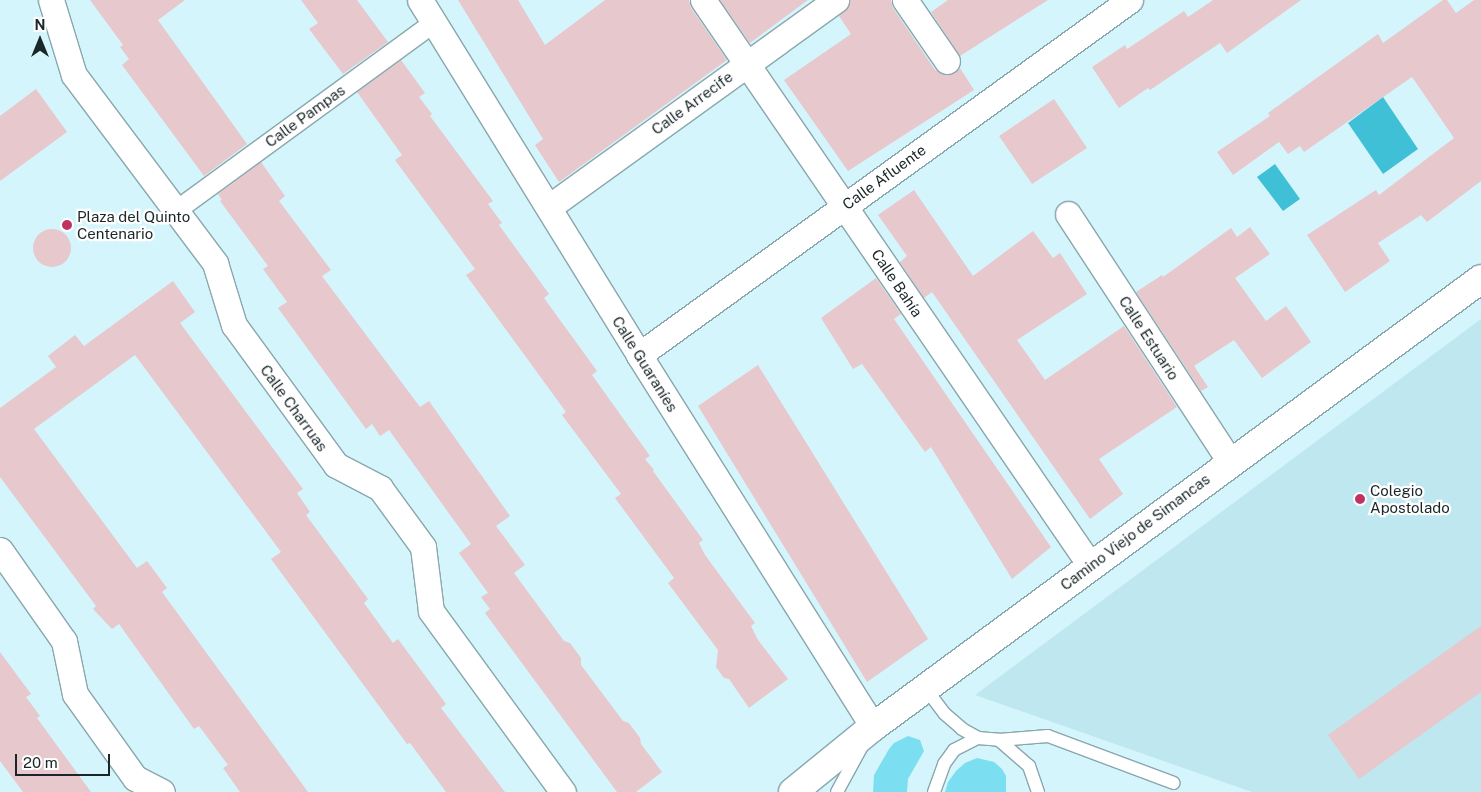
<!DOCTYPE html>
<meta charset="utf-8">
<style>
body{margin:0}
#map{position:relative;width:1481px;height:792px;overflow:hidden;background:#d5f5fc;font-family:"Public Sans",sans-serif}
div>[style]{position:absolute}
.built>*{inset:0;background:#bfe7ef}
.green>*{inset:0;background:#7bdef1}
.water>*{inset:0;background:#40c0d6}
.building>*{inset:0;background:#e6c8cd}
.round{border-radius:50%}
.roads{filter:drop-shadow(1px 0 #89a7ad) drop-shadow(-1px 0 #89a7ad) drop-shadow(0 1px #89a7ad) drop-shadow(0 -1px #89a7ad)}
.service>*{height:12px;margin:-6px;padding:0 6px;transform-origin:6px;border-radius:6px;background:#fff}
.pedestrian>*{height:19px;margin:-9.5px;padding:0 9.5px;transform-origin:9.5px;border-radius:9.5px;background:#fff}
.minor>*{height:25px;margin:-12.5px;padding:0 12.5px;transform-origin:12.5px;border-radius:12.5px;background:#fff}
.secondary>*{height:28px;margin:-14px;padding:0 14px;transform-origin:14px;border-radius:14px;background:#fff}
.dots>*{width:14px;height:14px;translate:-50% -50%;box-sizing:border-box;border:2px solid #fff;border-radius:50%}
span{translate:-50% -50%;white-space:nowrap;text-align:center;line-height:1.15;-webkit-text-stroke:4.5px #fff;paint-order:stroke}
.street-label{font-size:15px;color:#1a2628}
.poi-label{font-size:15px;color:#1a2628}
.left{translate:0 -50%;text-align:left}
.north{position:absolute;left:15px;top:15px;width:50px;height:50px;-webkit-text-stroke:4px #fff;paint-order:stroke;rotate:0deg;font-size:14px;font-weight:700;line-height:20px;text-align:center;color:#1a2628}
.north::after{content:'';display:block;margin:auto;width:18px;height:22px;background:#1a2628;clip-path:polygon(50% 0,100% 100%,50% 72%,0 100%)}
.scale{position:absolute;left:15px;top:754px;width:95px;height:22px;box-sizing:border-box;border:2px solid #1a2628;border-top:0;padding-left:6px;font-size:15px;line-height:18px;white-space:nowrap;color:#1a2628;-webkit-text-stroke:4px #fff;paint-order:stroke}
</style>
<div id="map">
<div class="built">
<i style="clip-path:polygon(1481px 319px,1481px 792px,1252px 792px,975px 695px)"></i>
</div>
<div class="green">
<i style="clip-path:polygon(908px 736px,920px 740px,924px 751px,908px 779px,907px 792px,873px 792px,874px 775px,889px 749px,894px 743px)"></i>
<i style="clip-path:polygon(977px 758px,994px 762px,1002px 769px,1006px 776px,1006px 792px,945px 792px,948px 782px,956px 771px,965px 763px)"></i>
</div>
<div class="water">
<i style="clip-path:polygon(1383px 97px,1418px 149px,1383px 174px,1348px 123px)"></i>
<i style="clip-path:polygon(1275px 164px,1300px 199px,1283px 211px,1257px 177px)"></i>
</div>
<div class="building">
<i style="clip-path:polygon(90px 0,185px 0,158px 20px,247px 144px,204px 176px,122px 65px,129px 59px,120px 47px,123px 45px)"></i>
<i style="clip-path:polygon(301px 0,357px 0,388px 42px,343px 74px,309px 29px,318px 23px)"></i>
<i style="clip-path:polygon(458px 0,518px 0,545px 45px,605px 0,689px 0,691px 8px,727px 60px,559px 182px,535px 145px,543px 139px)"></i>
<i style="clip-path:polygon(720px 0,808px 0,750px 43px)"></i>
<i style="clip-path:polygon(850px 0,891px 0,893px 8px,935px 70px,948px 75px,955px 73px,960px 68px,974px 90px,848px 171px,784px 80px,851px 34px,839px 16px,849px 6px)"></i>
<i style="clip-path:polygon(948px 0,1048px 0,960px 56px,931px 12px)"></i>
<i style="clip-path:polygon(1213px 0,1301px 0,1227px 53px,1220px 43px,1150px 90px,1148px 88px,1119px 108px,1092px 67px,1125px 45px,1127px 49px,1184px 11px,1188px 17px)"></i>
<i style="clip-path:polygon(1443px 0,1447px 0,1456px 13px,1474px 0,1481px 0,1481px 181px,1427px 222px,1421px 215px,1378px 243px,1390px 261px,1345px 292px,1307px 235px,1376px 190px,1379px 195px,1454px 138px,1412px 77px,1304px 152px,1300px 146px,1288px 154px,1279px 142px,1233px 175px,1217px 152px,1270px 116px,1268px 113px,1378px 34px,1383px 43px)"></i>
<i style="clip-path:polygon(401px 60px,425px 93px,419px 97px,432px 114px,430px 116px,493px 201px,488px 204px,502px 223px,499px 225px,549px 294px,544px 298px,597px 371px,592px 375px,650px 456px,645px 459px,654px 470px,653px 471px,703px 540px,699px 543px,705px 555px,755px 623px,751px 626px,758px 640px,788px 679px,749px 708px,729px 679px,724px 678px,716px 667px,718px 650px,668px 583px,674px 578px,615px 498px,621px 494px,562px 415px,566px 412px,466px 275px,475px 269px,395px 160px,402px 155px,357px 92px)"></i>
<i style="clip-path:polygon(36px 89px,67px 132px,0 181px,0 116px)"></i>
<i style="clip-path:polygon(1054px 99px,1087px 148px,1032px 184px,999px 136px)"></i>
<i style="clip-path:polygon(261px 162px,285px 196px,279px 201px,331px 270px,322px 276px,420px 407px,429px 401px,510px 516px,496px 526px,525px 565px,514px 573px,564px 641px,570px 643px,581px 658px,581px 665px,623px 721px,629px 723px,640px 738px,641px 744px,662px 772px,636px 792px,617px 792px,485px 613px,490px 609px,481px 597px,488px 593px,459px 553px,471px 544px,389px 430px,380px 436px,372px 424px,366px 429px,278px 308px,287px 302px,263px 269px,268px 266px,220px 201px,222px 200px,218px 194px)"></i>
<i style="clip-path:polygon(914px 190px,973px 276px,1033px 231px,1053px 258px,1060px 253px,1087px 294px,1017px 340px,1045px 380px,1124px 326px,1177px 407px,1099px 459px,1123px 494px,1090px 519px,932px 292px,924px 298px,900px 262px,907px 256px,878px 215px)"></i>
<i style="clip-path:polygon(1250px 227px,1270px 254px,1235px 278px,1266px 321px,1286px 306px,1311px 342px,1262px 378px,1234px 340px,1194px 366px,1208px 387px,1201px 391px,1136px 292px,1162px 275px,1163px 277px,1231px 228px,1237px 237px)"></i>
<i class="round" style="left:33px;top:229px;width:38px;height:38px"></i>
<i style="clip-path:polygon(876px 278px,901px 314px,894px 319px,1051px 547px,1012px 579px,931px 447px,925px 452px,862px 364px,853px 369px,821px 318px)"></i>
<i style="clip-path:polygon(173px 281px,195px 312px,180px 323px,303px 489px,297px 493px,310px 512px,306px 515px,368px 599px,364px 603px,393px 643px,398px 639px,446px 704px,441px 708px,505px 792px,446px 792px,410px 743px,407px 744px,271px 559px,281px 552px,135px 355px,34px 429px,137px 568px,147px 561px,167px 588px,162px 592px,308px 792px,240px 792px,223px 768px,228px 765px,199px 726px,194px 729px,119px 624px,112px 629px,93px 609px,96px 606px,0 477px,0 408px,56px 367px,48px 356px,75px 335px,84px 346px)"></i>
<i style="clip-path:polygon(758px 365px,928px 639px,867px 682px,698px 406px)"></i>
<i style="clip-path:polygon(1481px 626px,1481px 692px,1359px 779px,1328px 735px)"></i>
<i style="clip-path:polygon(0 652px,31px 694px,26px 697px,40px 716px,37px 718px,91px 792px,23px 792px,0 761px)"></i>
</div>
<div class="roads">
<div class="service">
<i style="left:926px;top:689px;width:31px;rotate:53deg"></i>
<i style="left:945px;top:714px;width:23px;rotate:41deg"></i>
<i style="left:962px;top:729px;width:18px;rotate:29deg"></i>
<i style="left:978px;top:738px;width:21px;rotate:5deg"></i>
<i style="left:999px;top:740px;width:49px;rotate:-4.7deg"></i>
<i style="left:1048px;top:736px;width:134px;rotate:20.5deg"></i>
<i style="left:999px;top:740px;width:40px;rotate:41deg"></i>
<i style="left:1029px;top:766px;width:28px;rotate:71deg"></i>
<i style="left:837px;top:792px;width:52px;rotate:-61.5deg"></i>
<i style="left:934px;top:792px;width:30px;rotate:-70deg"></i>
<i style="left:944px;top:764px;width:17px;rotate:-54deg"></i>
<i style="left:954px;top:750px;width:27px;rotate:-27deg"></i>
</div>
<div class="pedestrian">
<i style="left:176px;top:210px;width:319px;rotate:-36.1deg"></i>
</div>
<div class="minor">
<i style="left:51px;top:0;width:78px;rotate:73deg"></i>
<i style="left:74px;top:75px;width:235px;rotate:53.1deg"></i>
<i style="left:215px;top:263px;width:65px;rotate:73deg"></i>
<i style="left:234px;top:325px;width:173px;rotate:53.9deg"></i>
<i style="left:336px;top:465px;width:50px;rotate:27.6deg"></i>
<i style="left:380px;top:488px;width:73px;rotate:53.9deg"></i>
<i style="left:423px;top:547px;width:64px;rotate:82.9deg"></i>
<i style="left:431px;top:611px;width:224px;rotate:53.9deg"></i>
<i style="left:420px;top:0;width:417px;rotate:58.3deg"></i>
<i style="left:639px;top:355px;width:439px;rotate:57.8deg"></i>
<i style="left:703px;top:0;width:685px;rotate:55.59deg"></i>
<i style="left:905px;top:0;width:74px;rotate:55.5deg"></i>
<i style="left:549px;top:207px;width:354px;rotate:-35.8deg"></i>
<i style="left:1068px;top:214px;width:296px;rotate:56.8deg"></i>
<i style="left:639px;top:355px;width:606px;rotate:-35.87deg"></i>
<i style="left:0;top:550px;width:111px;rotate:54.9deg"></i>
<i style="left:64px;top:641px;width:54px;rotate:78.3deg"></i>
<i style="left:75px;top:694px;width:103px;rotate:54.5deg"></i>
<i style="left:135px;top:778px;width:30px;rotate:27deg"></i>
</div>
<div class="secondary">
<i style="left:793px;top:792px;width:103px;rotate:-39.1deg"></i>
<i style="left:873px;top:727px;width:755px;rotate:-36.38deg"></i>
</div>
</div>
<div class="dots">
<i style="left:67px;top:225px;background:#c0325f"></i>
<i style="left:1360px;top:499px;background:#c0325f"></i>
</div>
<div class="street-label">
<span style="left:692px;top:103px;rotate:-36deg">Calle Arrecife</span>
<span style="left:305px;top:116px;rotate:-36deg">Calle Pampas</span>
<span style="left:884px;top:177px;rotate:-36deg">Calle Afluente</span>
<span style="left:897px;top:283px;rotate:56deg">Calle Bahía</span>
<span style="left:1149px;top:338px;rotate:57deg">Calle Estuario</span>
<span style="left:645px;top:364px;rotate:58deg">Calle Guaraníes</span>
<span style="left:294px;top:408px;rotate:54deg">Calle Charruas</span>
<span style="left:1135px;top:532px;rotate:-37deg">Camino Viejo de Simancas</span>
</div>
<div class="poi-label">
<span class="left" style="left:77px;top:225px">Plaza del Quinto<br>Centenario</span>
<span class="left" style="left:1370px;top:499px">Colegio<br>Apostolado</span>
</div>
<div class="north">N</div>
<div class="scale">20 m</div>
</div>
